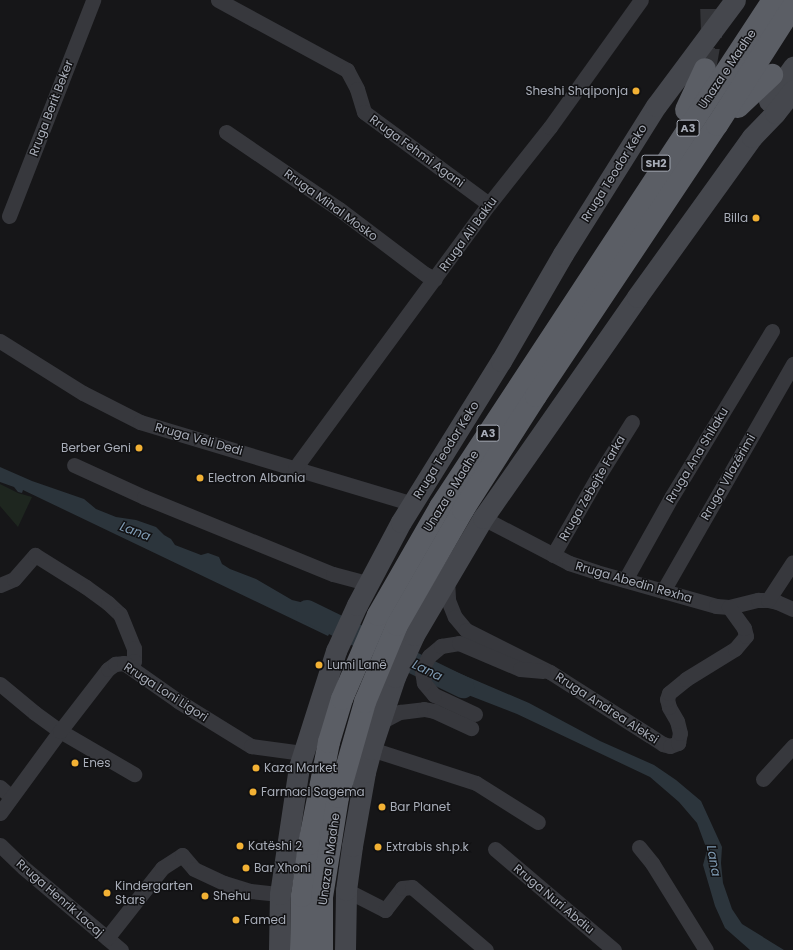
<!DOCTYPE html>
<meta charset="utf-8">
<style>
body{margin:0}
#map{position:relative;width:793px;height:950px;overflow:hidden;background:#161618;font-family:Poppins,sans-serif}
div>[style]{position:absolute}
.green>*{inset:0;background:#1e261f}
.water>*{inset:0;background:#2c353c}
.river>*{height:22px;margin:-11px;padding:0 11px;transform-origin:11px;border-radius:11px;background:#2c353c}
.trunk-tunnel>*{height:22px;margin-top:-11px;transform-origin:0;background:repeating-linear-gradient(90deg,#333438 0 22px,transparent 0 33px)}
.minor>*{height:15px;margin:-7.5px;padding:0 7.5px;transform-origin:7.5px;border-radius:7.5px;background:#37383d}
.secondary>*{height:21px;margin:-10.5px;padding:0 10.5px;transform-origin:10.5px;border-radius:10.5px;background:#45474d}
.trunk>*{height:22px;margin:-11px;padding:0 11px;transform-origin:11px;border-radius:11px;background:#5b5e65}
.dots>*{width:11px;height:11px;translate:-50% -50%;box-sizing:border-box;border:2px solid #111113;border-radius:50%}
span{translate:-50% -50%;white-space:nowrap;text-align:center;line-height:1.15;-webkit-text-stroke:3px #111113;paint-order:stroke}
.shield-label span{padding:1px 3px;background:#111113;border:1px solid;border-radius:3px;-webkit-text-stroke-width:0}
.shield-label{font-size:11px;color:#a8adb8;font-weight:700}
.street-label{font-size:12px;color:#a8adb8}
.poi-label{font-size:12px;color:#a8adb8}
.right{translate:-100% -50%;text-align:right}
.left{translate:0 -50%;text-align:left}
.water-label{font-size:13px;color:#7f9bb3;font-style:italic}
</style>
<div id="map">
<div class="green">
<i style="clip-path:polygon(0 484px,18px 493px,32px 497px,18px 527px,0 506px)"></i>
</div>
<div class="water">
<i style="clip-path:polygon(0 467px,32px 481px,84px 499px,96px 509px,116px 517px,136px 520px,156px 527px,164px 535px,171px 539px,175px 545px,201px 555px,208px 553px,219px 557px,222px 564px,230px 569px,256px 579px,292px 600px,321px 607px,337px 620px,328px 636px,23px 490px,22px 493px,18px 492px,14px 487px,0 482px)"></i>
<i style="clip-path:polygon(440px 665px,529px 703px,600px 741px,654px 765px,676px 780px,701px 801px,722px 847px,721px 863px,723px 883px,732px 909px,742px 924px,784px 950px,750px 950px,725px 928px,715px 906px,703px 865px,707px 850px,697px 823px,679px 802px,650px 777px,517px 714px,432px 681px)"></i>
</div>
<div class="river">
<i style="left:307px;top:611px;width:174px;rotate:26deg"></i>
</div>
<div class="trunk-tunnel">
<i style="left:705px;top:69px;width:39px;rotate:-80deg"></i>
<i style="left:712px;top:31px;width:31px;rotate:-92deg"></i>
</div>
<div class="minor">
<i style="left:218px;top:0;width:147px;rotate:28.5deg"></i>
<i style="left:347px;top:70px;width:21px;rotate:62deg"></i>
<i style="left:357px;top:89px;width:24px;rotate:73deg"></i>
<i style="left:364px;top:112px;width:155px;rotate:36.4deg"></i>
<i style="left:226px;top:132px;width:137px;rotate:34.3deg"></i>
<i style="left:339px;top:209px;width:108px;rotate:37.1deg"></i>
<i style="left:425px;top:274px;width:11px;rotate:27deg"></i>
<i style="left:9px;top:216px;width:232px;rotate:-68.7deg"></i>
<i style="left:0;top:341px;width:98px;rotate:32.1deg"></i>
<i style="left:83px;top:393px;width:64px;rotate:27deg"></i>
<i style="left:140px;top:422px;width:285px;rotate:16.7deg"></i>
<i style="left:74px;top:465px;width:77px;rotate:24.6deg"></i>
<i style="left:144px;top:497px;width:204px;rotate:22.2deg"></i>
<i style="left:333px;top:574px;width:35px;rotate:15deg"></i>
<i style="left:295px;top:468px;width:328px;rotate:-53.7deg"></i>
<i style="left:489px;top:204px;width:98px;rotate:-51.6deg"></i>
<i style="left:550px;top:127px;width:156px;rotate:-54.4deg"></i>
<i style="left:483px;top:518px;width:97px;rotate:27.6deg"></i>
<i style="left:569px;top:563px;width:28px;rotate:18deg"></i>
<i style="left:596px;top:572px;width:125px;rotate:15.8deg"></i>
<i style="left:716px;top:606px;width:13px;rotate:4deg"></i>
<i style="left:729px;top:607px;width:30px;rotate:-14deg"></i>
<i style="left:758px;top:600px;width:10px"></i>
<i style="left:768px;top:600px;width:9px;rotate:13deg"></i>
<i style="left:777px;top:602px;width:17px;rotate:24deg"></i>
<i style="left:553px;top:555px;width:89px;rotate:-60.3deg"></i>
<i style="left:597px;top:478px;width:66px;rotate:-58deg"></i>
<i style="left:447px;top:579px;width:21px;rotate:87deg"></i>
<i style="left:448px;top:600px;width:18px;rotate:68deg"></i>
<i style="left:455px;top:617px;width:17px;rotate:50deg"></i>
<i style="left:466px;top:630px;width:94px;rotate:26.6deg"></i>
<i style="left:550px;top:672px;width:117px;rotate:32.5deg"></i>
<i style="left:649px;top:735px;width:17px;rotate:33deg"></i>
<i style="left:663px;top:744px;width:7px;rotate:16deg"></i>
<i style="left:670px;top:746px;width:9px;rotate:-21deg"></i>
<i style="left:678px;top:743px;width:10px;rotate:-79deg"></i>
<i style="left:680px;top:733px;width:12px;rotate:-104deg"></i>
<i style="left:677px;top:721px;width:16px;rotate:-120deg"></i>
<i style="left:669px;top:707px;width:8px;rotate:-104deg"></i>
<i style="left:667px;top:699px;width:6px;rotate:-72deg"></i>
<i style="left:669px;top:693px;width:22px;rotate:-39deg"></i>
<i style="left:686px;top:679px;width:57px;rotate:-31.5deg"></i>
<i style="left:735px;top:649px;width:17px;rotate:-50deg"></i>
<i style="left:746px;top:636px;width:8px;rotate:-104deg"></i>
<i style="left:744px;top:628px;width:26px;rotate:-126deg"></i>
<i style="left:625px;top:580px;width:96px;rotate:-60.8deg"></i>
<i style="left:672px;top:496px;width:193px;rotate:-58.8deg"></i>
<i style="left:0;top:585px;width:15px;rotate:-23deg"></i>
<i style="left:14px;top:579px;width:32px;rotate:-49deg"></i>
<i style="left:35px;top:555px;width:60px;rotate:32.1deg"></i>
<i style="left:86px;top:587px;width:27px;rotate:36deg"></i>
<i style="left:108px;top:603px;width:16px;rotate:43deg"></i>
<i style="left:120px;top:614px;width:37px;rotate:68deg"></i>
<i style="left:134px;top:648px;width:13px;rotate:90deg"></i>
<i style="left:134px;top:661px;width:7px;rotate:106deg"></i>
<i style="left:663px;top:591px;width:262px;rotate:-60.2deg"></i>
<i style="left:768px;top:600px;width:45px;rotate:-56.7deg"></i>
<i style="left:0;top:684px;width:45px;rotate:39.6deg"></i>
<i style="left:35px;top:713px;width:31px;rotate:36deg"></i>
<i style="left:60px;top:731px;width:86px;rotate:30.2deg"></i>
<i style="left:475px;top:714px;width:45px;rotate:-155.1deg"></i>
<i style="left:434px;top:695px;width:16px;rotate:-130deg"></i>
<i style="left:424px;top:683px;width:11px;rotate:-100deg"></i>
<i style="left:422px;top:672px;width:9px;rotate:-72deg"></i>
<i style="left:425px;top:663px;width:8px;rotate:-60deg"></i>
<i style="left:429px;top:656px;width:16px;rotate:-40deg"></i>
<i style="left:441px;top:646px;width:18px;rotate:-9deg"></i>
<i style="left:459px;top:643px;width:66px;rotate:23.1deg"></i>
<i style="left:520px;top:669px;width:23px;rotate:5deg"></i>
<i style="left:379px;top:723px;width:24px;rotate:-28deg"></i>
<i style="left:400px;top:712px;width:24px;rotate:-7deg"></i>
<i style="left:424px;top:709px;width:10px;rotate:11deg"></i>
<i style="left:434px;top:711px;width:41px;rotate:24.7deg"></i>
<i style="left:371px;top:749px;width:110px;rotate:17.9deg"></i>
<i style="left:476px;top:783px;width:73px;rotate:32.2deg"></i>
<i style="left:763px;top:779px;width:45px;rotate:-47.7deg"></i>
<i style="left:0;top:787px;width:15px;rotate:42deg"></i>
<i style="left:0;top:813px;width:102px;rotate:-53.8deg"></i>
<i style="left:60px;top:731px;width:78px;rotate:-52.3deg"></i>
<i style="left:108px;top:669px;width:9px;rotate:-36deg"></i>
<i style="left:115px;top:664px;width:9px;rotate:-6deg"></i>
<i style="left:124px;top:663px;width:66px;rotate:35.1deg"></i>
<i style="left:178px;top:701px;width:86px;rotate:31.7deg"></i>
<i style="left:251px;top:746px;width:52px;rotate:7.7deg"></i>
<i style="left:0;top:845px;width:33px;rotate:44deg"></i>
<i style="left:24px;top:868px;width:127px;rotate:40.2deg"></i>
<i style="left:639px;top:847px;width:21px;rotate:51deg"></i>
<i style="left:652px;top:863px;width:102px;rotate:58.2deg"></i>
<i style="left:495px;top:849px;width:156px;rotate:40.3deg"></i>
<i style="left:346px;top:890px;width:44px;rotate:27.1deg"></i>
<i style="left:385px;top:910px;width:28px;rotate:-52deg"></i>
<i style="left:402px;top:888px;width:10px;rotate:-6deg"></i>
<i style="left:412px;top:887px;width:97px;rotate:40.4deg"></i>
<i style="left:107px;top:938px;width:89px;rotate:-51.8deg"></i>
<i style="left:162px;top:868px;width:24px;rotate:-33deg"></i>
<i style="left:182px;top:855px;width:18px;rotate:49deg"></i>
<i style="left:194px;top:869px;width:33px;rotate:25deg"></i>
<i style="left:224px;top:883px;width:27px;rotate:17deg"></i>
<i style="left:250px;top:891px;width:30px;rotate:6deg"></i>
</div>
<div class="secondary">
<i style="left:769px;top:101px;width:42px;rotate:-54.8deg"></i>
<i style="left:279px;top:950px;width:56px;rotate:-89deg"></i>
<i style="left:280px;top:894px;width:128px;rotate:-81.5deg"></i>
<i style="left:299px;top:767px;width:122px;rotate:-72.3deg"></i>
<i style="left:336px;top:651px;width:51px;rotate:-65.5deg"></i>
<i style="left:357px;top:605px;width:94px;rotate:-62.1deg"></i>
<i style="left:401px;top:522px;width:190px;rotate:-58.2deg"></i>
<i style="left:501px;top:361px;width:124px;rotate:-59.9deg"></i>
<i style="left:563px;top:254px;width:175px;rotate:-57.9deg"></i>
<i style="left:656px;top:106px;width:132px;rotate:-53.3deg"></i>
<i style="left:345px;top:950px;width:60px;rotate:-89deg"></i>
<i style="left:346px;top:890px;width:44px;rotate:-82.2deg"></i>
<i style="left:352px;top:846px;width:75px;rotate:-80deg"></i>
<i style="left:365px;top:772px;width:24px;rotate:-75deg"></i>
<i style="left:371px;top:749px;width:76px;rotate:-71.6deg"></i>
<i style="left:395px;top:677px;width:46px;rotate:-65.7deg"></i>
<i style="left:414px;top:635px;width:136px;rotate:-59.5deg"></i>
<i style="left:483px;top:518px;width:269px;rotate:-55.1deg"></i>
<i style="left:637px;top:297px;width:197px;rotate:-54.3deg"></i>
<i style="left:752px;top:137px;width:33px;rotate:-46deg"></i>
<i style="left:775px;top:113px;width:29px;rotate:-52deg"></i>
</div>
<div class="trunk">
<i style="left:738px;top:107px;width:47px;rotate:-43.3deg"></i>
<i style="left:686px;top:110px;width:45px;rotate:-65.1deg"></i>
<i style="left:301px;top:950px;width:54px;rotate:-88.9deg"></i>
<i style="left:302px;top:896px;width:52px;rotate:-82.3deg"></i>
<i style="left:309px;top:844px;width:104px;rotate:-78.9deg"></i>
<i style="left:329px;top:742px;width:45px;rotate:-73.2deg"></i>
<i style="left:342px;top:699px;width:91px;rotate:-66.8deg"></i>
<i style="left:378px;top:615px;width:125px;rotate:-60.1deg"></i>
<i style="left:440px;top:507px;width:607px;rotate:-56.7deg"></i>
<i style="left:322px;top:950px;width:53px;rotate:-90deg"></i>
<i style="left:322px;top:897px;width:101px;rotate:-80.9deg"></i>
<i style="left:338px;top:797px;width:99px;rotate:-74.1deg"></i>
<i style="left:365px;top:702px;width:83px;rotate:-67.4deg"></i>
<i style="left:397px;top:625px;width:133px;rotate:-60.1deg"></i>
<i style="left:463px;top:510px;width:135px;rotate:-57.4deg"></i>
<i style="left:536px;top:396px;width:326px;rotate:-56.3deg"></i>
<i style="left:717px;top:125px;width:141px;rotate:-57.4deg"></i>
</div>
<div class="dots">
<i style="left:636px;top:91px;background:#f2b134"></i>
<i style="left:756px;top:218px;background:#f2b134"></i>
<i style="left:139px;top:448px;background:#f2b134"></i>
<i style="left:200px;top:478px;background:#f2b134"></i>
<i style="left:319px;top:665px;background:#f2b134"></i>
<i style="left:75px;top:763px;background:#f2b134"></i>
<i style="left:256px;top:768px;background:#f2b134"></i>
<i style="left:253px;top:792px;background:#f2b134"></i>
<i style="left:382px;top:807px;background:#f2b134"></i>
<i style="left:240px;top:846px;background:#f2b134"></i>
<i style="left:378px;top:847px;background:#f2b134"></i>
<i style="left:246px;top:868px;background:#f2b134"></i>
<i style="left:107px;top:893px;background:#f2b134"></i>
<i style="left:205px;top:896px;background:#f2b134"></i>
<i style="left:236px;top:920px;background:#f2b134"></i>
</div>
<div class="shield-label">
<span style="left:688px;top:128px">A3</span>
<span style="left:656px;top:163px">SH2</span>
<span style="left:488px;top:433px">A3</span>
</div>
<div class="street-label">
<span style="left:727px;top:69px;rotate:-56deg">Unaza e Madhe</span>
<span style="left:51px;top:108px;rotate:-69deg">Rruga Berit Beker</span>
<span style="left:417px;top:151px;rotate:36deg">Rruga Fehmi Agani</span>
<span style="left:614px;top:173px;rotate:-58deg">Rruga Teodor Keko</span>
<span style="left:331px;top:205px;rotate:36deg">Rruga Mihal Mosko</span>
<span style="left:468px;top:234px;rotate:-54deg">Rruga Ali Bakiu</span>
<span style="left:199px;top:439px;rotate:16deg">Rruga Veli Dedi</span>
<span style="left:446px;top:450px;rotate:-58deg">Rruga Teodor Keko</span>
<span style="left:697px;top:455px;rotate:-59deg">Rruga Ana Shllaku</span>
<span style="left:728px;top:477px;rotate:-60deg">Rruga Vllazërimi</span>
<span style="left:592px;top:488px;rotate:-60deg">Rruga Zebejte Farka</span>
<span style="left:451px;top:491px;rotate:-58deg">Unaza e Madhe</span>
<span style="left:634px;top:582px;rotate:16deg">Rruga Abedin Rexha</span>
<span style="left:166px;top:692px;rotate:33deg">Rruga Loni Ligori</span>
<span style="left:607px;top:708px;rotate:33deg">Rruga Andrea Aleksi</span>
<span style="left:329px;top:859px;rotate:-82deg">Unaza e Madhe</span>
<span style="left:60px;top:898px;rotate:41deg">Rruga Henrik Lacaj</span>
<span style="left:554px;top:899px;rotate:40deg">Rruga Nuri Abdiu</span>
</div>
<div class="poi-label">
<span class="right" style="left:628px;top:91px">Sheshi Shqiponja</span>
<span class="right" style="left:748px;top:218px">Billa</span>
<span class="right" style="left:131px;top:448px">Berber Geni</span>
<span class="left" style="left:208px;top:478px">Electron Albania</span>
<span class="left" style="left:327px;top:665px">Lumi Lanë</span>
<span class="left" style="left:83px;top:763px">Enes</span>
<span class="left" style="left:264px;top:768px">Kaza Market</span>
<span class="left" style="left:261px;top:792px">Farmaci Sagema</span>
<span class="left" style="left:390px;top:807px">Bar Planet</span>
<span class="left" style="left:248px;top:846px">Katëshi 2</span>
<span class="left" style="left:386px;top:847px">Extrabis sh.p.k</span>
<span class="left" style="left:254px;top:868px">Bar Xhoni</span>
<span class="left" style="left:115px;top:893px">Kindergarten<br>Stars</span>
<span class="left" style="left:213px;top:896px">Shehu</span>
<span class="left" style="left:244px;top:920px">Famed</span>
</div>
<div class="water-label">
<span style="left:135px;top:532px;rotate:21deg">Lana</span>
<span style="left:427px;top:671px;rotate:26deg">Lana</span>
<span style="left:713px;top:861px;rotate:80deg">Lana</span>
</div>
</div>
